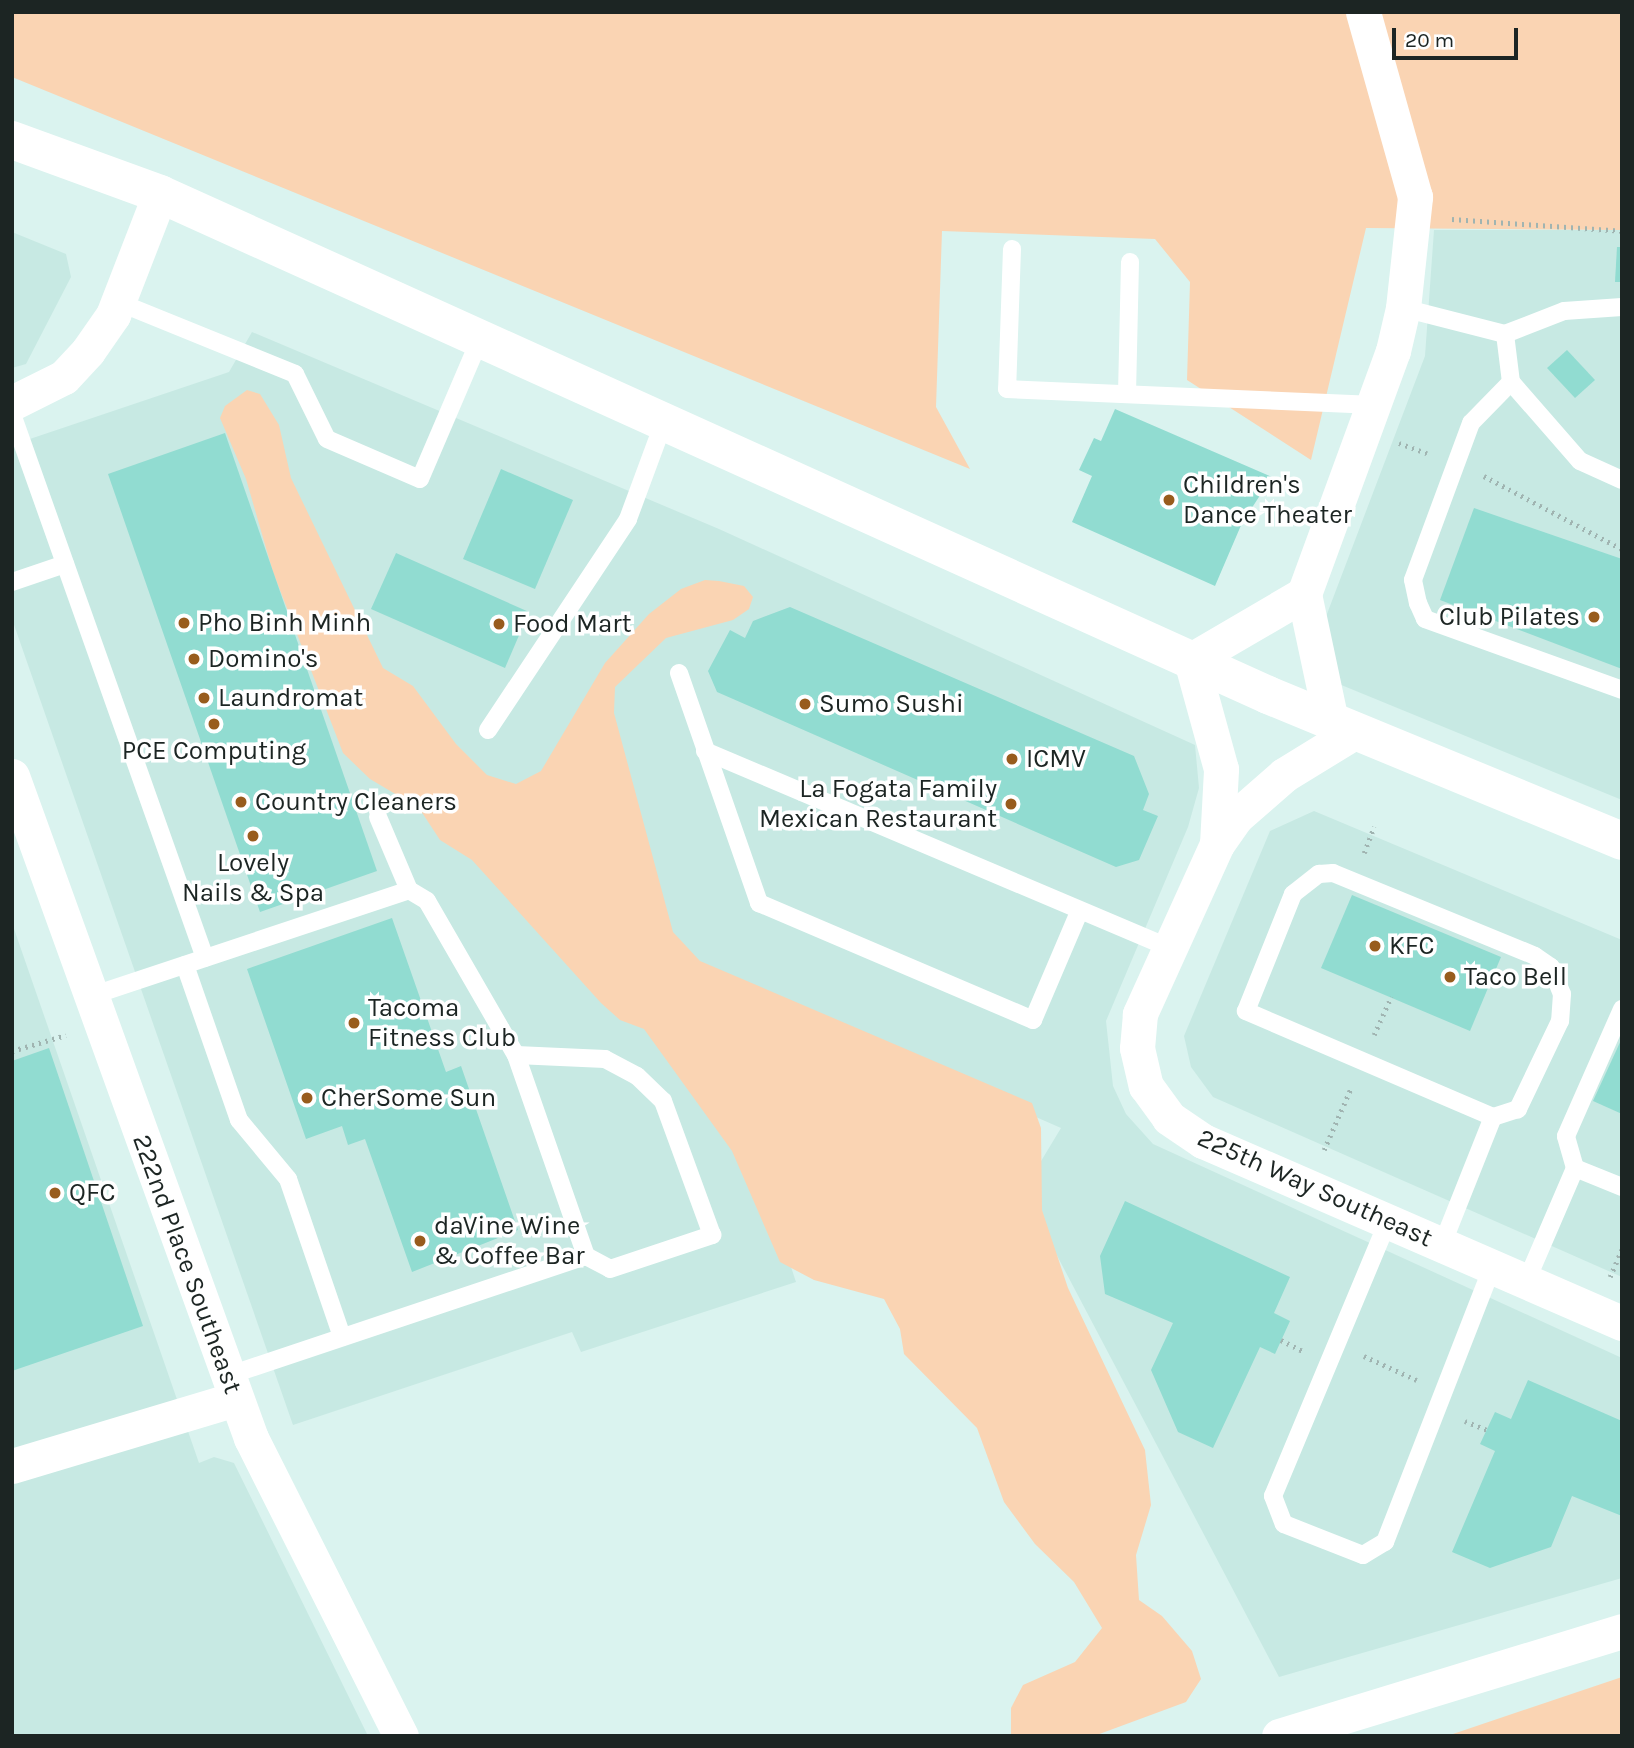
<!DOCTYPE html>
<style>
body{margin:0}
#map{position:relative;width:1634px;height:1748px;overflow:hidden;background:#daf3ef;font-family:Karla,sans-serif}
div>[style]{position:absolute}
.built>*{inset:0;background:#c7e9e3}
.green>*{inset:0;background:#fad4b3}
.building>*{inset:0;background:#91dcd1}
.path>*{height:4.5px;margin-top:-2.25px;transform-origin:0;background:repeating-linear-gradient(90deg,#a0b4b1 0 2px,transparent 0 7px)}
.lane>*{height:18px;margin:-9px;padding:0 9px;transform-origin:9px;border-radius:9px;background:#fff}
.street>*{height:35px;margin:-17.5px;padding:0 17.5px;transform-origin:17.5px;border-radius:17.5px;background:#fff}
.primary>*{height:38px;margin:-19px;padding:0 19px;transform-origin:19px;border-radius:19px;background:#fff}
.dots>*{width:19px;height:19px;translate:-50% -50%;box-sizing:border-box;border:4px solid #fff;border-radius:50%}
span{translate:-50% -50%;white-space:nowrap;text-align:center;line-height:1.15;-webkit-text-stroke:7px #fff;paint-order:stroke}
.poi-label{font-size:26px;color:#1c2523}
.left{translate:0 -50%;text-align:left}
.right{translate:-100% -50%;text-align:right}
.street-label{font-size:26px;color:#1c2523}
.frame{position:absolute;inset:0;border:14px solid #1c2523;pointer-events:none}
.scale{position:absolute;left:1392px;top:28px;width:126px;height:32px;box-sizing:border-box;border:4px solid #1c2523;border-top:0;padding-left:9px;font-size:21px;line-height:24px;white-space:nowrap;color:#1c2523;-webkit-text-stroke:5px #fff;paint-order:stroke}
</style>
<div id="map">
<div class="built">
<i style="clip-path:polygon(1434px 230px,1622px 230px,1622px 800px,1334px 682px,1311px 656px,1425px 356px)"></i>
<i style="clip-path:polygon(12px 232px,66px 254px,71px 277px,26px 364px,12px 368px)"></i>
<i style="clip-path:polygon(252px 332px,719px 529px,1195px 745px,1199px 788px,1188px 827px,1106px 1021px,1113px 1086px,1126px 1114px,1153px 1144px,1622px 1358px,1622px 1578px,1279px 1677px,1023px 1191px,1061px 1128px,669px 957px,530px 816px,750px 1143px,796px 1282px,581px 1352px,572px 1332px,293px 1425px,12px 619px,12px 445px,229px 372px)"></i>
<i style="clip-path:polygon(1314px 811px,1622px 940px,1622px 1277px,1213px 1097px,1191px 1067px,1184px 1036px,1270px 831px)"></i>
<i style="clip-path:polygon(12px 923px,199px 1463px,214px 1457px,234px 1463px,368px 1736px,12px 1736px)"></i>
</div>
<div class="green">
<i style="clip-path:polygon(12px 12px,1622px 12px,1622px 230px,1366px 228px,1311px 460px,1187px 380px,1190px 282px,1155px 239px,942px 231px,936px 407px,970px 469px,12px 77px)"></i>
<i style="clip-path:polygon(247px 390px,260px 394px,279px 425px,291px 478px,383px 668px,413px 686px,456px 744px,487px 775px,516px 784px,541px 771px,605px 663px,649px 614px,681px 589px,705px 580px,719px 581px,744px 586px,753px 597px,749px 609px,733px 620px,666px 638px,615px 687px,614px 713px,673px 932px,700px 961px,1032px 1103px,1041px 1128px,1042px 1210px,1068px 1288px,1145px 1450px,1151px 1505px,1136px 1555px,1139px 1600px,1162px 1616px,1192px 1651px,1201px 1679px,1186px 1702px,1094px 1736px,1011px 1734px,1011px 1708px,1023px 1685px,1075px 1662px,1102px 1628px,1074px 1582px,1035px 1544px,1004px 1502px,977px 1428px,904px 1354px,900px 1329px,884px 1299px,814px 1280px,780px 1262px,732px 1151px,644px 1029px,620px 1020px,601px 1003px,472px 860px,440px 840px,419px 808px,370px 779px,343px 753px,273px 572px,246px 479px,220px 418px,225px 406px)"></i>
<i style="clip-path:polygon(1622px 1677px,1622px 1736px,1447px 1736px)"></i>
</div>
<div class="building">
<i style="clip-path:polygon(1617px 247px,1622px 247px,1622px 282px,1615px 282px)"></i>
<i style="clip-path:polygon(1567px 350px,1595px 380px,1575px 398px,1547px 368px)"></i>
<i style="clip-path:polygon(1115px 409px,1272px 477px,1242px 523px,1215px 586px,1072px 522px,1092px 476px,1079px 470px,1094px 438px,1101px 441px)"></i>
<i style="clip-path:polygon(225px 433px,377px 871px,260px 912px,108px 474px)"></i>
<i style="clip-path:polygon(501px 469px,573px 500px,535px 589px,463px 559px)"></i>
<i style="clip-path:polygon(1474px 508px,1622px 559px,1622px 669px,1440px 600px)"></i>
<i style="clip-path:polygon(396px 553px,529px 612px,505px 668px,371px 609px)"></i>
<i style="clip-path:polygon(790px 607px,1134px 756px,1149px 794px,1143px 810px,1158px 816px,1139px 860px,1116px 867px,717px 692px,708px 671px,730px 630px,745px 638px,753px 621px)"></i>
<i style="clip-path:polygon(1352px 895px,1501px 957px,1470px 1031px,1321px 968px)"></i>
<i style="clip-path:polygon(392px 918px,446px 1072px,461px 1066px,518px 1230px,412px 1272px,365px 1139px,348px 1145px,342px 1126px,306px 1139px,247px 969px)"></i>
<i style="clip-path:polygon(1622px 1038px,1622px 1114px,1593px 1101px)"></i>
<i style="clip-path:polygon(49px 1048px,143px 1326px,12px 1371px,12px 1061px)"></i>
<i style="clip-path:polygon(1125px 1201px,1290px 1277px,1274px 1313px,1290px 1321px,1275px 1354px,1260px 1347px,1213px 1448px,1178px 1432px,1151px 1370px,1173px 1323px,1105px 1294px,1100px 1256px)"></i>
<i style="clip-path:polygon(1528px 1380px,1622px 1421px,1622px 1516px,1572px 1496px,1551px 1547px,1490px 1568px,1452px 1552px,1495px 1451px,1480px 1444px,1495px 1412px,1511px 1419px)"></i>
</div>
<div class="path">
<i style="left:1452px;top:219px;width:170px;rotate:4deg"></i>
<i style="left:1399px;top:443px;width:30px;rotate:20deg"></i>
<i style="left:1484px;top:476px;width:156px;rotate:27.9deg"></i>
<i style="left:1364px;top:853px;width:28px;rotate:-69deg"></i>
<i style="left:1374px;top:1035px;width:42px;rotate:-65.9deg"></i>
<i style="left:12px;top:1051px;width:56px;rotate:-16.5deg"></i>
<i style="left:1324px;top:1150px;width:68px;rotate:-66.5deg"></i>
<i style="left:1610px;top:1277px;width:30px;rotate:-67deg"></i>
<i style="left:1281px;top:1340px;width:25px;rotate:27deg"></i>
<i style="left:1364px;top:1356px;width:58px;rotate:24.4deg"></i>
<i style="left:1465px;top:1421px;width:24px;rotate:22deg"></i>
</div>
<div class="lane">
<i style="left:1012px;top:249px;width:140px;rotate:92deg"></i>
<i style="left:1007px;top:389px;width:368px;rotate:2.5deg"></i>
<i style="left:118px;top:302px;width:191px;rotate:22.1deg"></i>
<i style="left:295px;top:374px;width:72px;rotate:63.8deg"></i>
<i style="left:327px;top:439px;width:101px;rotate:23.3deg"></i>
<i style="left:420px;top:479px;width:155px;rotate:-66.8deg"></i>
<i style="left:1403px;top:308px;width:105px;rotate:14.3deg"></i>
<i style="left:1505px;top:334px;width:48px;rotate:82.9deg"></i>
<i style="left:1511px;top:382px;width:105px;rotate:48.9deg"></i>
<i style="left:1580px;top:461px;width:46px;rotate:24.3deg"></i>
<i style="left:1505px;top:334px;width:63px;rotate:-21.3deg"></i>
<i style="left:1564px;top:311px;width:58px;rotate:-3.9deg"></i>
<i style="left:1511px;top:382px;width:57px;rotate:134.3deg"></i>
<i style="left:1471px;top:423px;width:167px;rotate:110.3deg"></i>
<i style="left:1413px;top:580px;width:24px;rotate:78deg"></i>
<i style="left:1418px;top:603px;width:17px;rotate:66deg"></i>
<i style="left:1425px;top:619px;width:209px;rotate:19.8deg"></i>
<i style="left:1127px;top:394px;width:132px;rotate:-88.7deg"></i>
<i style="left:12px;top:414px;width:577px;rotate:70.47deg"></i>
<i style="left:12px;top:582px;width:56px;rotate:-18.8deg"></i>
<i style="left:679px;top:673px;width:244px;rotate:70.8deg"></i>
<i style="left:759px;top:903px;width:298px;rotate:23.1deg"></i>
<i style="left:1033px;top:1020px;width:117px;rotate:-66.9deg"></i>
<i style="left:488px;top:730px;width:253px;rotate:-56.4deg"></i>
<i style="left:628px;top:519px;width:107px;rotate:-69.7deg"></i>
<i style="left:705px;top:751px;width:505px;rotate:22.96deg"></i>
<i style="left:378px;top:817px;width:79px;rotate:67deg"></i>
<i style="left:409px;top:890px;width:21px;rotate:31deg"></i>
<i style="left:427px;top:901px;width:178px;rotate:60deg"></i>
<i style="left:516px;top:1055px;width:213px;rotate:70.8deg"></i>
<i style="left:586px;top:1256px;width:27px;rotate:28deg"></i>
<i style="left:610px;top:1269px;width:108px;rotate:-18.4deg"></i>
<i style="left:712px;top:1235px;width:143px;rotate:-110.1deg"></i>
<i style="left:663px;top:1101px;width:36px;rotate:-136deg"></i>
<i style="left:637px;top:1076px;width:36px;rotate:-152deg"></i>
<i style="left:605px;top:1059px;width:89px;rotate:-177.4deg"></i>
<i style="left:1333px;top:873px;width:218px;rotate:22.3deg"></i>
<i style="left:1535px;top:956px;width:19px;rotate:35deg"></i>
<i style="left:1551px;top:967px;width:29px;rotate:68deg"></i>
<i style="left:1562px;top:994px;width:27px;rotate:94deg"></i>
<i style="left:1560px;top:1021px;width:98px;rotate:115.5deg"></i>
<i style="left:1518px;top:1109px;width:26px;rotate:162deg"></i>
<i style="left:1493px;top:1117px;width:269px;rotate:-156.8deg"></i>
<i style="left:1246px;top:1011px;width:126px;rotate:-68.1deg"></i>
<i style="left:1293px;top:894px;width:33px;rotate:-38deg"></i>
<i style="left:1319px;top:874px;width:14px;rotate:-4deg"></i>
<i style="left:185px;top:965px;width:164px;rotate:70.8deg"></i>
<i style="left:239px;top:1120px;width:77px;rotate:50.3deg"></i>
<i style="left:288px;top:1179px;width:167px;rotate:71.1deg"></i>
<i style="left:91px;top:996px;width:335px;rotate:-18.4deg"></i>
<i style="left:1575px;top:1168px;width:51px;rotate:22deg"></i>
<i style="left:1388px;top:1221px;width:298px;rotate:112.7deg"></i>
<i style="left:1273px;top:1496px;width:30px;rotate:69deg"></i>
<i style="left:1284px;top:1524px;width:85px;rotate:21.4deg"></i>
<i style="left:1363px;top:1555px;width:26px;rotate:-31deg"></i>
<i style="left:1385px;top:1542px;width:295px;rotate:-68.7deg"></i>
<i style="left:1442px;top:1245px;width:138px;rotate:-68.3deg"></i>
<i style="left:1526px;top:1282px;width:124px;rotate:-66.7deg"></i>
<i style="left:1575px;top:1168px;width:33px;rotate:-106deg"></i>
<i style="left:1566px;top:1136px;width:139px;rotate:-66.2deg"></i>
<i style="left:227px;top:1376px;width:379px;rotate:-18.5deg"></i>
</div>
<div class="street">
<i style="left:12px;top:403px;width:58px;rotate:-26.6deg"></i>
<i style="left:64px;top:377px;width:35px;rotate:-47deg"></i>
<i style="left:88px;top:351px;width:44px;rotate:-55.2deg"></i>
<i style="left:113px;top:315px;width:130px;rotate:-68.8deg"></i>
<i style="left:1304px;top:594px;width:259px;rotate:-69.9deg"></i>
<i style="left:1393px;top:351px;width:44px;rotate:-76.9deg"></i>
<i style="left:1403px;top:308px;width:112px;rotate:-83.8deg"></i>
<i style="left:1415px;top:197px;width:192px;rotate:-105.7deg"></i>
<i style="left:1304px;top:594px;width:130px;rotate:78deg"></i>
<i style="left:1354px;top:732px;width:82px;rotate:148.4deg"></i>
<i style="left:1284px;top:775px;width:64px;rotate:138.8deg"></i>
<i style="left:1236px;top:817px;width:33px;rotate:125deg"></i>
<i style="left:1217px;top:844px;width:187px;rotate:114.4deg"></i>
<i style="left:1140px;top:1014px;width:34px;rotate:95deg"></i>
<i style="left:1137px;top:1048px;width:39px;rotate:77deg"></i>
<i style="left:1146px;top:1086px;width:39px;rotate:54deg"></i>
<i style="left:1169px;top:1118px;width:41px;rotate:34.1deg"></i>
<i style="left:1203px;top:1141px;width:457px;rotate:23.5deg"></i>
<i style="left:12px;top:776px;width:704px;rotate:70.15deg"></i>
<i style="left:251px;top:1438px;width:334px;rotate:63.3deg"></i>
<i style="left:1217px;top:844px;width:75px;rotate:-86.9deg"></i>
<i style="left:1221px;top:769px;width:113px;rotate:-105.4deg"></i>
<i style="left:1191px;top:660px;width:131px;rotate:-30.3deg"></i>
<i style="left:12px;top:1466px;width:234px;rotate:-16.7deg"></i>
<i style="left:1279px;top:1736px;width:359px;rotate:-17deg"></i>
</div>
<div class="primary">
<i style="left:12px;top:140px;width:158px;rotate:20deg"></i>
<i style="left:160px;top:194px;width:1216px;rotate:24.33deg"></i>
<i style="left:1268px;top:695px;width:383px;rotate:22.4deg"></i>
</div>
<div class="dots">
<i style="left:1169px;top:500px;background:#985c1d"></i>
<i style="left:1594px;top:617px;background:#985c1d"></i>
<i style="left:184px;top:623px;background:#985c1d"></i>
<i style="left:499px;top:624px;background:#985c1d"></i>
<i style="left:194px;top:659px;background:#985c1d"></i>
<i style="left:204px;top:698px;background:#985c1d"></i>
<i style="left:805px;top:704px;background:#985c1d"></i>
<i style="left:214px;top:724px;background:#985c1d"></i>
<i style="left:1012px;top:759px;background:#985c1d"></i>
<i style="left:241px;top:802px;background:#985c1d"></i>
<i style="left:1011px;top:804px;background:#985c1d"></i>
<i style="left:253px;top:836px;background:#985c1d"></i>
<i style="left:1375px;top:946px;background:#985c1d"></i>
<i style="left:1450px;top:977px;background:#985c1d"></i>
<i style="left:354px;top:1023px;background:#985c1d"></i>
<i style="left:307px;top:1098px;background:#985c1d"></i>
<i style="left:55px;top:1193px;background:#985c1d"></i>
<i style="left:420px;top:1241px;background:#985c1d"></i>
</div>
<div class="poi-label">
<span class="left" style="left:1183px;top:500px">Children's<br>Dance Theater</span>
<span class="right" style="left:1580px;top:617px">Club Pilates</span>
<span class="left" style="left:198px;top:623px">Pho Binh Minh</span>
<span class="left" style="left:513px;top:624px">Food Mart</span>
<span class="left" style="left:208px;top:659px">Domino's</span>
<span class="left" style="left:218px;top:698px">Laundromat</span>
<span class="left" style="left:819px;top:704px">Sumo Sushi</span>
<span style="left:214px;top:751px">PCE Computing</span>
<span class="left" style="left:1026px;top:759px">ICMV</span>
<span class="right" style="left:997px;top:804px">La Fogata Family<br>Mexican Restaurant</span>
<span class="left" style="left:255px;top:802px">Country Cleaners</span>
<span style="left:253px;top:878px">Lovely<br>Nails &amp; Spa</span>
<span class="left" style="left:1389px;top:946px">KFC</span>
<span class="left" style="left:1464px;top:977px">Taco Bell</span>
<span class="left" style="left:368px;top:1023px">Tacoma<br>Fitness Club</span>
<span class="left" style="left:321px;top:1098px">CherSome Sun</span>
<span class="left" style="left:69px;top:1193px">QFC</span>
<span class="left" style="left:434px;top:1241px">daVine Wine<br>&amp; Coffee Bar</span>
</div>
<div class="street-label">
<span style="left:1315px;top:1188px;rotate:24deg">225th Way Southeast</span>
<span style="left:187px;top:1264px;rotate:70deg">222nd Place Southeast</span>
</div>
<div class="frame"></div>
<div class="scale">20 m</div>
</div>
